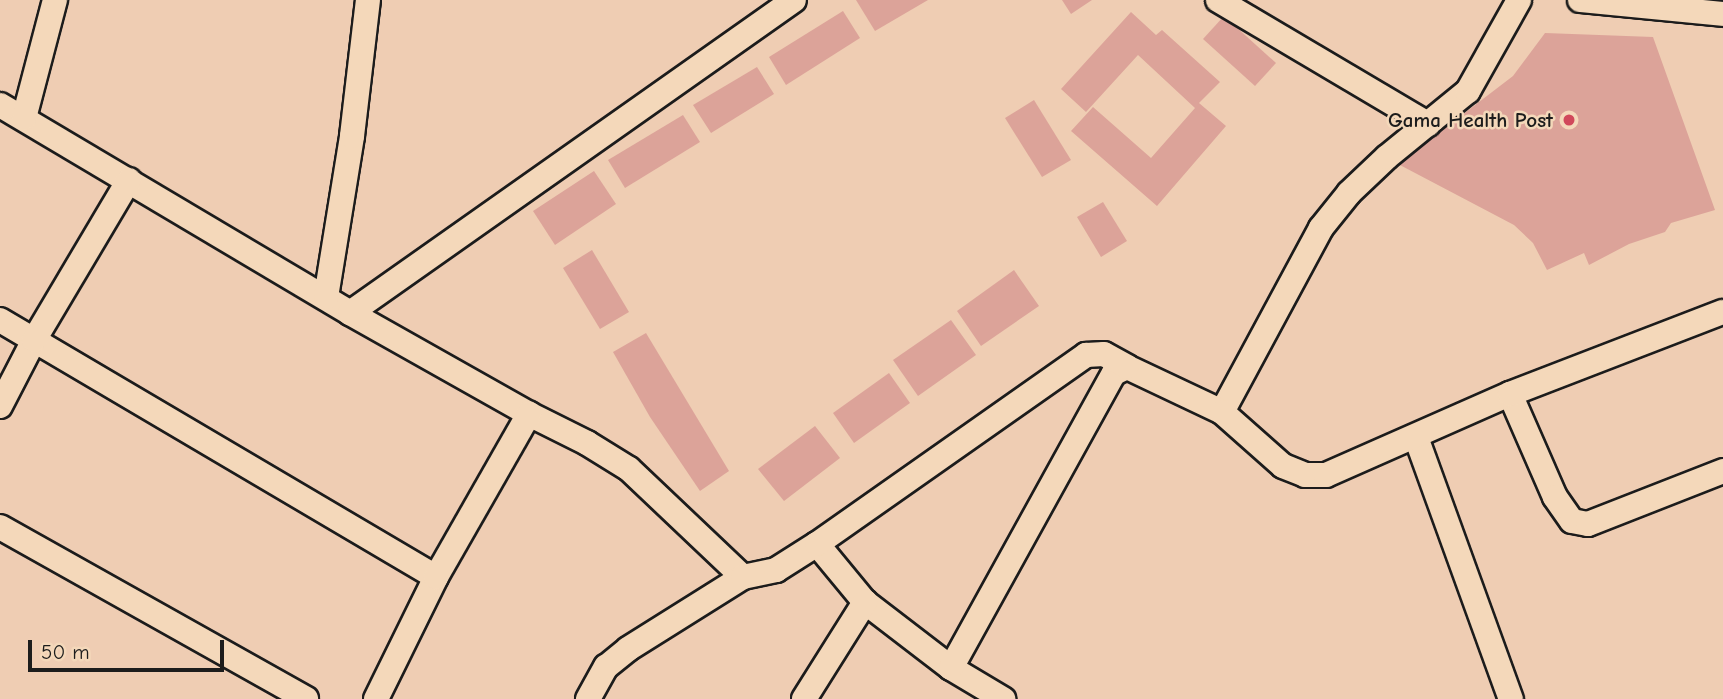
<!DOCTYPE html>
<style>
body{margin:0}
#map{position:relative;width:1723px;height:699px;overflow:hidden;background:#efcdb3;font-family:"Comic Neue",sans-serif}
div>[style]{position:absolute}
.building>*{inset:0;background:#dca399}
.roads{filter:drop-shadow(2px 0 #1c1c1c) drop-shadow(-2px 0 #1c1c1c) drop-shadow(0 2px #1c1c1c) drop-shadow(0 -2px #1c1c1c)}
.street>*{height:24px;margin:-12px;padding:0 12px;transform-origin:12px;border-radius:12px;background:#f4d8ba}
.dots>*{width:19px;height:19px;translate:-50% -50%;box-sizing:border-box;border:4px solid #f4d8ba;border-radius:50%}
span{translate:-50% -50%;white-space:nowrap;text-align:center;line-height:1.15;-webkit-text-stroke:5px #f4d8ba;paint-order:stroke}
.poi-label{font-size:21px;color:#1c1c1c;font-weight:700}
.right{translate:-100% -50%;text-align:right}
.scale{position:absolute;left:28px;top:640px;width:196px;height:32px;box-sizing:border-box;border:4px solid #1c1c1c;border-top:0;padding-left:9px;font-size:21px;line-height:24px;white-space:nowrap;color:#1c1c1c;-webkit-text-stroke:5px #f4d8ba;paint-order:stroke}
</style>
<div id="map">
<div class="building">
<i style="clip-path:polygon(856px 0,928px 0,875px 31px)"></i>
<i style="clip-path:polygon(1062px 0,1092px 0,1071px 14px)"></i>
<i style="clip-path:polygon(843px 11px,860px 38px,786px 85px,769px 57px)"></i>
<i style="clip-path:polygon(1131px 12px,1156px 35px,1162px 30px,1220px 82px,1199px 103px,1226px 126px,1157px 206px,1071px 131px,1093px 107px,1151px 158px,1195px 108px,1138px 55px,1086px 112px,1061px 89px)"></i>
<i style="clip-path:polygon(1224px 16px,1276px 63px,1255px 86px,1203px 39px)"></i>
<i style="clip-path:polygon(1545px 33px,1653px 37px,1715px 210px,1671px 223px,1665px 232px,1629px 244px,1589px 265px,1584px 253px,1547px 270px,1533px 243px,1514px 225px,1398px 164px,1513px 76px)"></i>
<i style="clip-path:polygon(757px 67px,774px 94px,711px 133px,693px 105px)"></i>
<i style="clip-path:polygon(1034px 100px,1071px 160px,1042px 177px,1005px 118px)"></i>
<i style="clip-path:polygon(683px 115px,700px 142px,625px 188px,608px 160px)"></i>
<i style="clip-path:polygon(594px 171px,616px 204px,555px 245px,533px 211px)"></i>
<i style="clip-path:polygon(1103px 202px,1127px 241px,1101px 257px,1077px 217px)"></i>
<i style="clip-path:polygon(592px 250px,629px 312px,600px 329px,563px 268px)"></i>
<i style="clip-path:polygon(1014px 270px,1039px 306px,981px 346px,957px 311px)"></i>
<i style="clip-path:polygon(951px 320px,976px 355px,918px 396px,893px 360px)"></i>
<i style="clip-path:polygon(646px 333px,729px 471px,700px 491px,650px 417px,613px 352px)"></i>
<i style="clip-path:polygon(889px 373px,910px 403px,854px 443px,833px 413px)"></i>
<i style="clip-path:polygon(815px 426px,840px 458px,784px 501px,758px 469px)"></i>
</div>
<div class="roads">
<div class="street">
<i style="left:1218px;top:0;width:244px;rotate:30.6deg"></i>
<i style="left:1580px;top:0;width:144px;rotate:5.6deg"></i>
<i style="left:0;top:105px;width:407px;rotate:30.7deg"></i>
<i style="left:350px;top:313px;width:206px;rotate:29.4deg"></i>
<i style="left:529px;top:414px;width:65px;rotate:26.6deg"></i>
<i style="left:587px;top:443px;width:49px;rotate:31.8deg"></i>
<i style="left:629px;top:469px;width:157px;rotate:43.5deg"></i>
<i style="left:24px;top:118px;width:122px;rotate:-75.3deg"></i>
<i style="left:326px;top:297px;width:163px;rotate:-80.8deg"></i>
<i style="left:352px;top:136px;width:137px;rotate:-83.3deg"></i>
<i style="left:350px;top:313px;width:543px;rotate:-35.18deg"></i>
<i style="left:0;top:320px;width:506px;rotate:30.52deg"></i>
<i style="left:1510px;top:394px;width:112px;rotate:66.4deg"></i>
<i style="left:1555px;top:497px;width:29px;rotate:55deg"></i>
<i style="left:1572px;top:521px;width:16px;rotate:11deg"></i>
<i style="left:1588px;top:524px;width:145px;rotate:-21.4deg"></i>
<i style="left:0;top:406px;width:74px;rotate:-62.7deg"></i>
<i style="left:34px;top:340px;width:186px;rotate:-59.3deg"></i>
<i style="left:1222px;top:412px;width:209px;rotate:-61.7deg"></i>
<i style="left:1321px;top:228px;width:45px;rotate:-51.3deg"></i>
<i style="left:1349px;top:193px;width:52px;rotate:-43.5deg"></i>
<i style="left:1387px;top:157px;width:104px;rotate:-39.2deg"></i>
<i style="left:1468px;top:91px;width:104px;rotate:-60.7deg"></i>
<i style="left:1416px;top:437px;width:279px;rotate:70.1deg"></i>
<i style="left:0;top:527px;width:351px;rotate:29.3deg"></i>
<i style="left:817px;top:544px;width:75px;rotate:50.4deg"></i>
<i style="left:865px;top:602px;width:108px;rotate:37.5deg"></i>
<i style="left:951px;top:668px;width:61px;rotate:30.8deg"></i>
<i style="left:951px;top:668px;width:337px;rotate:-61.1deg"></i>
<i style="left:1114px;top:373px;width:14px;rotate:-25deg"></i>
<i style="left:1127px;top:367px;width:105px;rotate:25.3deg"></i>
<i style="left:1222px;top:412px;width:81px;rotate:41.5deg"></i>
<i style="left:1283px;top:466px;width:24px;rotate:22deg"></i>
<i style="left:1305px;top:475px;width:21px"></i>
<i style="left:1326px;top:475px;width:201px;rotate:-23.8deg"></i>
<i style="left:1510px;top:394px;width:228px;rotate:-21.1deg"></i>
<i style="left:376px;top:699px;width:136px;rotate:-63.8deg"></i>
<i style="left:436px;top:577px;width:188px;rotate:-60.3deg"></i>
<i style="left:588px;top:699px;width:37px;rotate:-61deg"></i>
<i style="left:606px;top:667px;width:28px;rotate:-39deg"></i>
<i style="left:628px;top:649px;width:136px;rotate:-32.1deg"></i>
<i style="left:743px;top:577px;width:34px;rotate:-12deg"></i>
<i style="left:776px;top:570px;width:49px;rotate:-32.4deg"></i>
<i style="left:817px;top:544px;width:329px;rotate:-35.1deg"></i>
<i style="left:1086px;top:355px;width:18px;rotate:-3deg"></i>
<i style="left:1104px;top:354px;width:26px;rotate:29deg"></i>
<i style="left:804px;top:699px;width:115px;rotate:-57.8deg"></i>
</div>
</div>
<div class="dots">
<i style="left:1569px;top:120px;background:#d1495b"></i>
</div>
<div class="poi-label">
<span class="right" style="left:1553px;top:120px">Gama Health Post</span>
</div>
<div class="scale">50 m</div>
</div>
